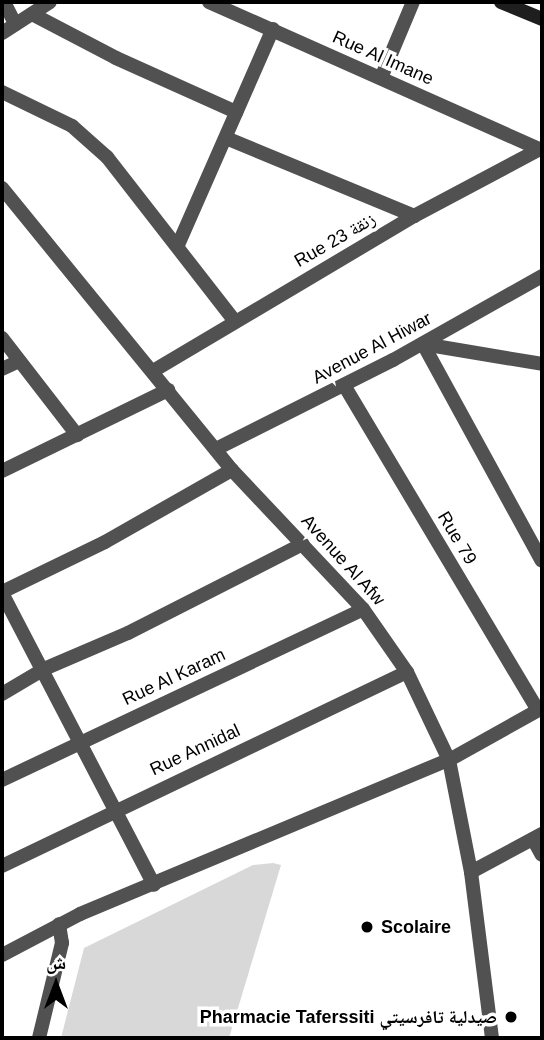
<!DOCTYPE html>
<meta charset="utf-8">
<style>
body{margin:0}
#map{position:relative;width:544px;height:1040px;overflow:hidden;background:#fff;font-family:Arial,"Noto Naskh Arabic",sans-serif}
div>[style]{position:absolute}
.green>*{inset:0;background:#d8d8d8}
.street>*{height:14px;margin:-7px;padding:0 7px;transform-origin:7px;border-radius:7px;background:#515151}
.secondary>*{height:14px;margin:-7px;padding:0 7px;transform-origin:7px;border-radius:7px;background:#1e1e1e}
.dots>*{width:19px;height:19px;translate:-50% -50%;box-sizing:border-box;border:4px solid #fff;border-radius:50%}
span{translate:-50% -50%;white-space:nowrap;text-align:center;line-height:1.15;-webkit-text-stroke:7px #fff;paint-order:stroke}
.street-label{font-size:18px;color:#000}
.poi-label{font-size:18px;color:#000;font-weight:700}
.left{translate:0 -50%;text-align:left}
.right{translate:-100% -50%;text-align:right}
.frame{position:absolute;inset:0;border:4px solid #000;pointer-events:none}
.north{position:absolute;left:21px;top:949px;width:70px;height:70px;-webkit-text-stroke:5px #fff;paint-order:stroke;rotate:0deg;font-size:19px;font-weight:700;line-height:28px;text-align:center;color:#000}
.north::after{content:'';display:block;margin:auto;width:24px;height:32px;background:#000;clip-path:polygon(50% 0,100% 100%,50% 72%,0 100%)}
</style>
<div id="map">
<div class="green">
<i style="clip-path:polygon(273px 863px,281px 865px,229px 1038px,61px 1038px,84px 948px,253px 865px)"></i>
</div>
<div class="street">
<i style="left:4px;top:2px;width:25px;rotate:63deg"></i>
<i style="left:209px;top:2px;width:364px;rotate:24deg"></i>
<i style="left:32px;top:14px;width:95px;rotate:27.6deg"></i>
<i style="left:116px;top:58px;width:132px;rotate:24.2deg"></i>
<i style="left:2px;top:33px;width:57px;rotate:-32.9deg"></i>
<i style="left:381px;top:78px;width:82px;rotate:-67.2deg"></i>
<i style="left:2px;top:92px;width:78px;rotate:25.9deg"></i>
<i style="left:72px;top:126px;width:47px;rotate:41.5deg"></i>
<i style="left:107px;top:157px;width:207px;rotate:52.1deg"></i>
<i style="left:226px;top:138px;width:204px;rotate:22.5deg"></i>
<i style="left:2px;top:188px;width:364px;rotate:50.8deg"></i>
<i style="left:232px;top:470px;width:191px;rotate:46.7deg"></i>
<i style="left:363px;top:609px;width:77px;rotate:55.1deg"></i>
<i style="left:407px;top:672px;width:98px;rotate:64.5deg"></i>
<i style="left:449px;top:760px;width:114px;rotate:78.9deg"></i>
<i style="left:471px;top:872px;width:167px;rotate:82.8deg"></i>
<i style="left:178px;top:245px;width:236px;rotate:-66.3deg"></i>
<i style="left:2px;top:338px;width:123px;rotate:52.3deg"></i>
<i style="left:423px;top:344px;width:247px;rotate:61.3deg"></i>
<i style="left:423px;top:344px;width:121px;rotate:9.5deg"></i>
<i style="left:2px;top:369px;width:19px;rotate:-25deg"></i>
<i style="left:153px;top:371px;width:304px;rotate:-30.7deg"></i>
<i style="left:414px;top:216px;width:143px;rotate:-28deg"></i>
<i style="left:344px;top:385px;width:378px;rotate:59.2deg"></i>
<i style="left:216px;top:449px;width:198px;rotate:-26.7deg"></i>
<i style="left:393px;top:360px;width:171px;rotate:-29.4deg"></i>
<i style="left:2px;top:471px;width:185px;rotate:-26deg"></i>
<i style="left:2px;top:592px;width:114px;rotate:-25.9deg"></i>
<i style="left:105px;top:542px;width:146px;rotate:-29.6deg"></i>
<i style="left:2px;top:593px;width:329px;rotate:62.5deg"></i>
<i style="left:2px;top:694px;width:49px;rotate:-30.8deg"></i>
<i style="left:44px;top:669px;width:91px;rotate:-23.2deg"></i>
<i style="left:128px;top:633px;width:196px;rotate:-27deg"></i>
<i style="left:2px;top:780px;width:399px;rotate:-25.3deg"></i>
<i style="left:533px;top:839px;width:18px;rotate:61deg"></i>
<i style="left:2px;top:866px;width:449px;rotate:-25.6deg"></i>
<i style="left:471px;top:872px;width:81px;rotate:-28.2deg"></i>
<i style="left:2px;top:955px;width:88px;rotate:-27.7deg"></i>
<i style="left:80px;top:914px;width:400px;rotate:-22.7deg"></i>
<i style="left:449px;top:760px;width:107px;rotate:-29.2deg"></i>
<i style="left:39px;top:1038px;width:98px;rotate:-76.4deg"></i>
<i style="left:62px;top:943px;width:19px;rotate:-99deg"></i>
</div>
<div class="secondary">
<i style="left:501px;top:2px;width:44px;rotate:22.5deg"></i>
</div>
<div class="dots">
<i style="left:367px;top:927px;background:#000"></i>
<i style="left:511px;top:1017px;background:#000"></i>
</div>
<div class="street-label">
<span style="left:383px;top:58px;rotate:24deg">Rue Al Imane</span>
<span style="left:335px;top:240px;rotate:-30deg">Rue 23 زنقة</span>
<span style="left:372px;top:348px;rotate:-28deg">Avenue Al Hiwar</span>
<span style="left:457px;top:538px;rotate:59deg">Rue 79</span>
<span style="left:343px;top:560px;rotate:48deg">Avenue Al Afw</span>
<span style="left:174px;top:677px;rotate:-25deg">Rue Al Karam</span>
<span style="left:195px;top:750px;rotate:-25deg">Rue Annidal</span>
</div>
<div class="poi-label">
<span class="left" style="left:381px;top:927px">Scolaire</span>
<span class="right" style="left:497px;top:1017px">Pharmacie Taferssiti صيدلية تافرسيتي</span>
</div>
<div class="frame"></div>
<div class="north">ش</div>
</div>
